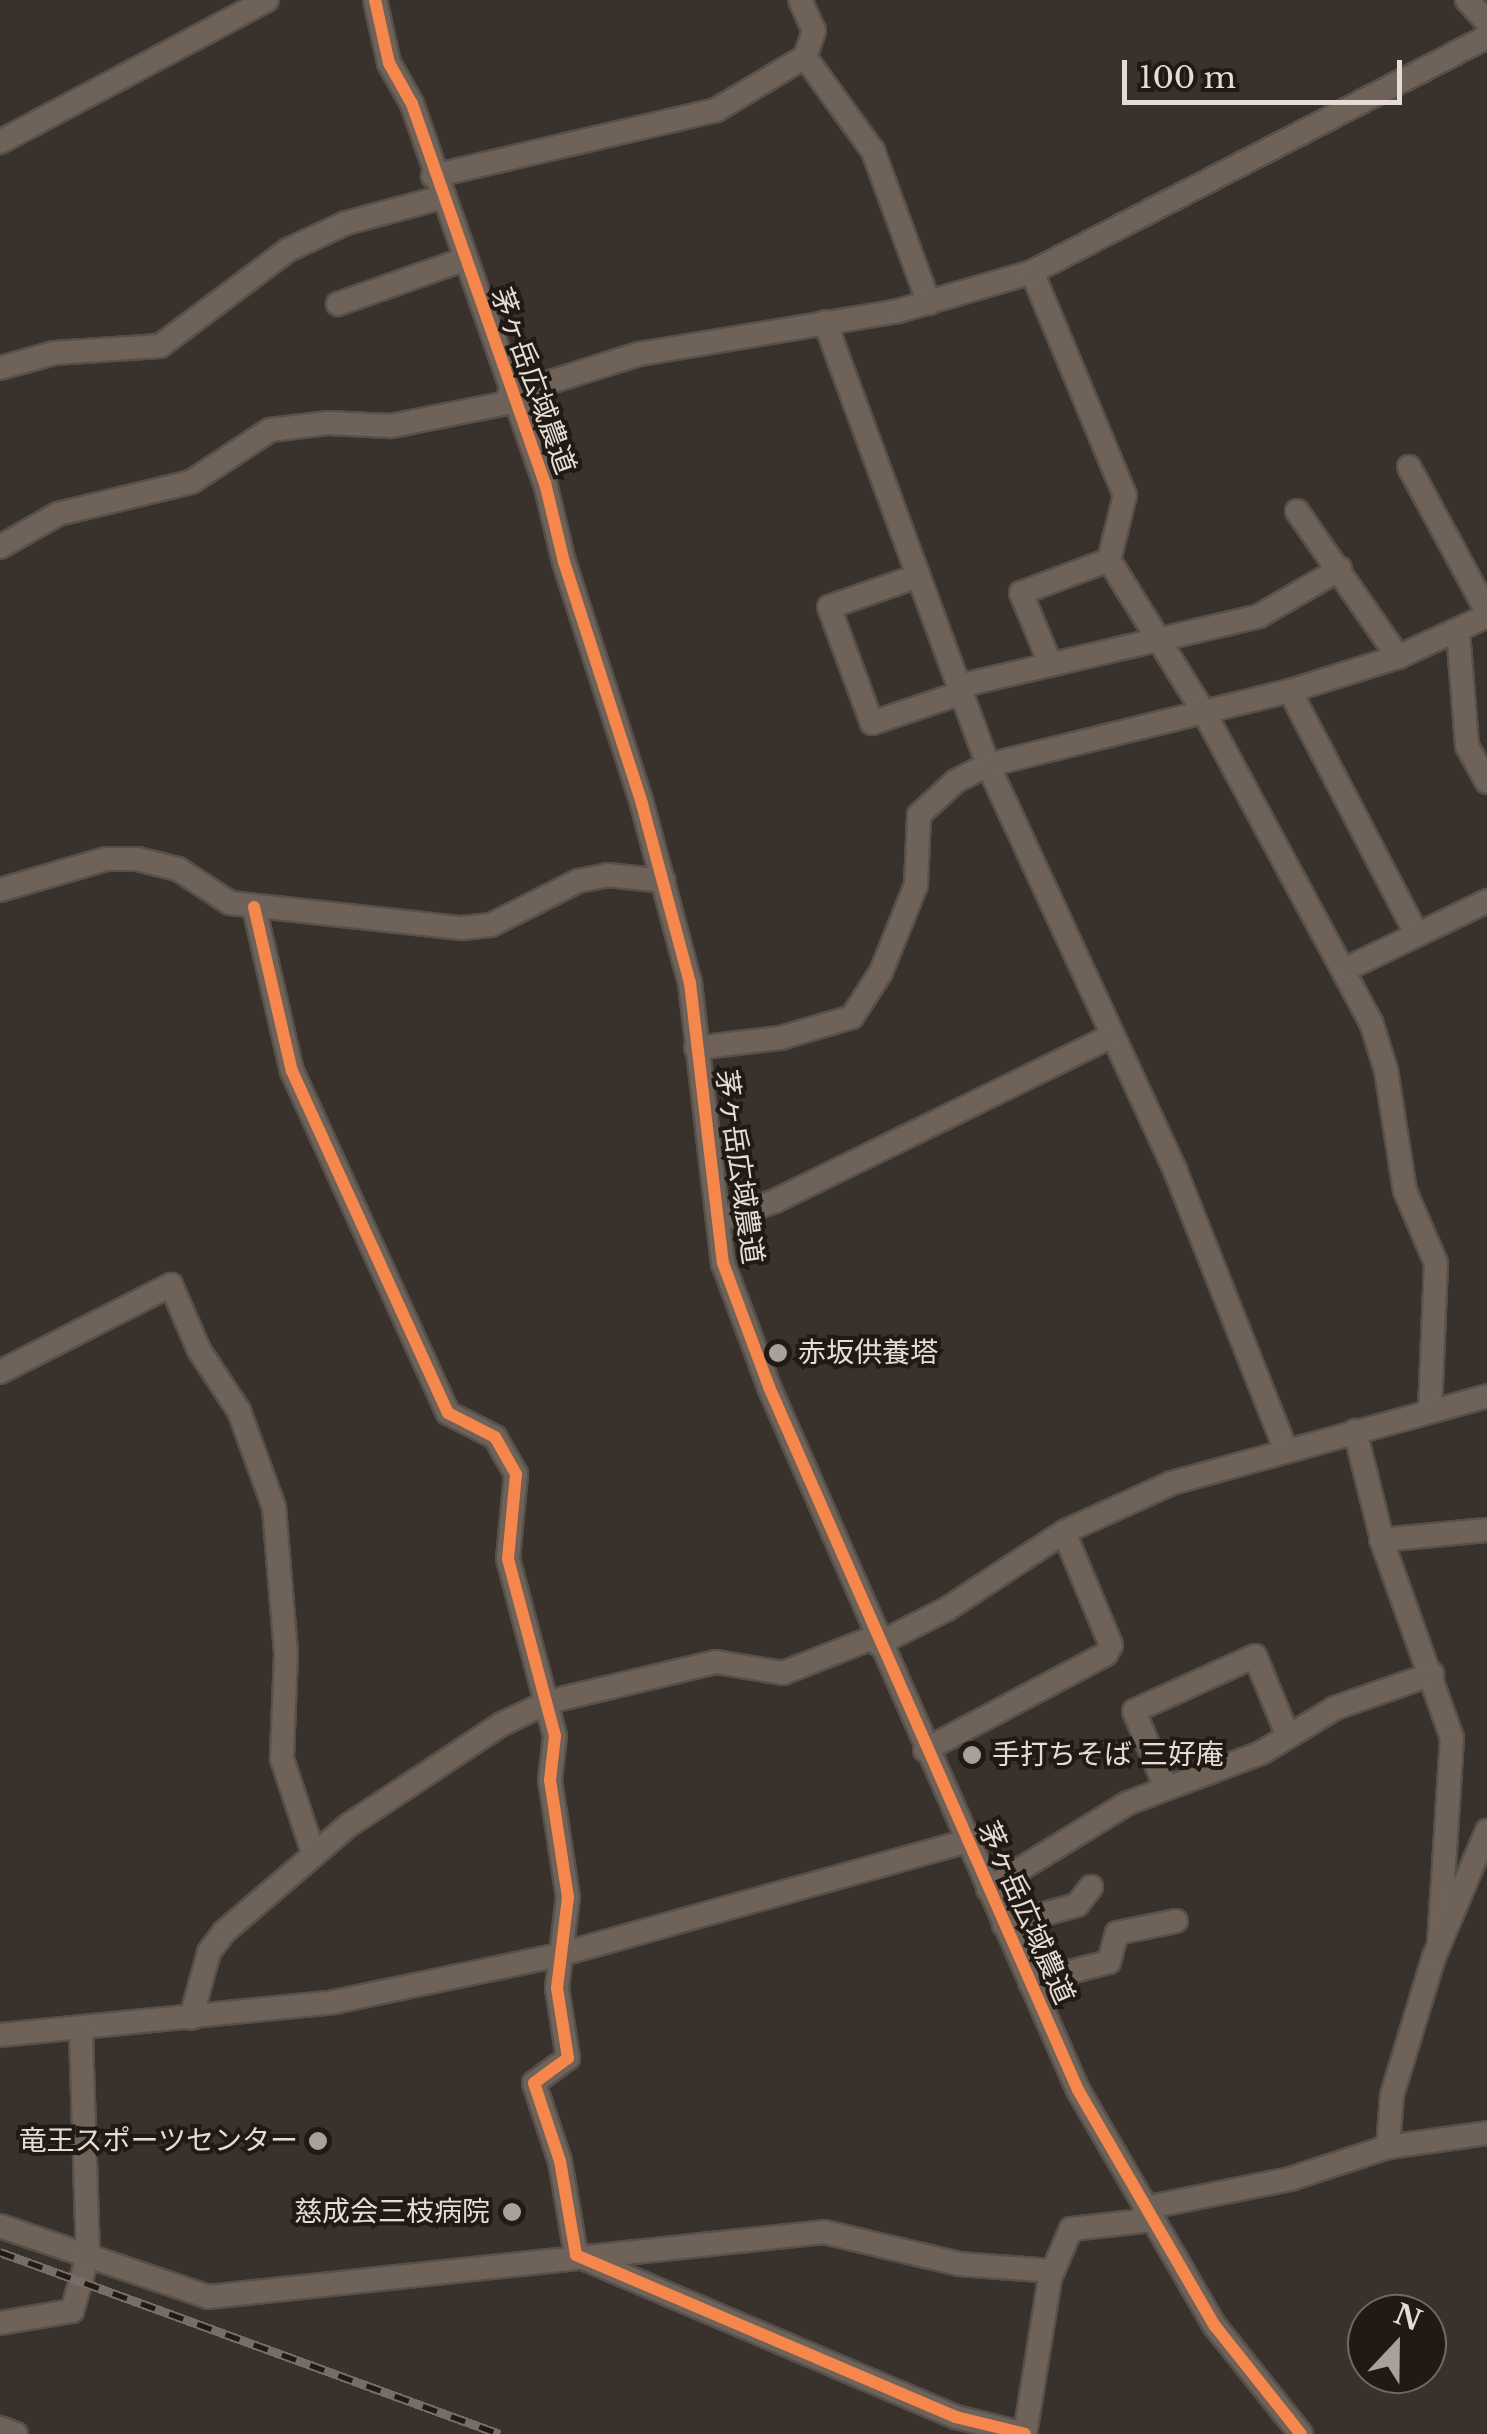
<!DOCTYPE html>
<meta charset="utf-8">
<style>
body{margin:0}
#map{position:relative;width:1487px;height:2434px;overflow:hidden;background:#39312b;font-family:"Libre Baskerville","Noto Sans JP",serif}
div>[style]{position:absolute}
.roads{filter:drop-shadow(2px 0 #57504a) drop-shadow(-2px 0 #57504a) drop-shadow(0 2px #57504a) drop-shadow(0 -2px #57504a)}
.minor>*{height:22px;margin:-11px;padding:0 11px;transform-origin:11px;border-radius:11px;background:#6f6258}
.rail>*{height:9px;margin-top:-4.5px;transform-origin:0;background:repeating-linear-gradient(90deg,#201914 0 15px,#776d66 0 30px);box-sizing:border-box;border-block:2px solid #776d66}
.cycleway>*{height:12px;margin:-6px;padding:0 6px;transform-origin:6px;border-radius:6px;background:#f5874c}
.dots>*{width:28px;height:28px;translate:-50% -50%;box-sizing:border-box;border:5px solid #201914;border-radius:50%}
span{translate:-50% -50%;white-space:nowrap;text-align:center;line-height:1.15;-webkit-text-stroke:8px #201914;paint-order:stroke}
.street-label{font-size:28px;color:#e6dcd5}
.poi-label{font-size:28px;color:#e6dcd5}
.left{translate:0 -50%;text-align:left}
.right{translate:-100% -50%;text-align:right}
.north{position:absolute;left:1347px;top:2294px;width:100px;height:100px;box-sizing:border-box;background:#201914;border:2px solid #6f6761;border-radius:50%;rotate:22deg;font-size:28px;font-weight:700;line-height:40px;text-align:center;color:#e6dcd5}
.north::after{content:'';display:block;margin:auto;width:35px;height:45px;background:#a9a09a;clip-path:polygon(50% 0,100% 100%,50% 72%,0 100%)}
.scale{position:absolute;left:1122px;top:60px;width:280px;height:45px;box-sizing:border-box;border:5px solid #e6dcd5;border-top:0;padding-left:12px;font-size:30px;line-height:35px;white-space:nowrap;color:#e6dcd5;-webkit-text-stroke:8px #201914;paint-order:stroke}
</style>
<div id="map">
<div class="roads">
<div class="minor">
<i style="left:375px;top:0;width:65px;rotate:77.5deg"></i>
<i style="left:389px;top:63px;width:47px;rotate:60.7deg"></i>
<i style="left:412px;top:104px;width:402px;rotate:70.7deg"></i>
<i style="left:545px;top:483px;width:81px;rotate:76.5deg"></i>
<i style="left:564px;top:562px;width:254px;rotate:72.1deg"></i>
<i style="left:642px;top:804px;width:185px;rotate:75deg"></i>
<i style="left:690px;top:983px;width:282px;rotate:83.3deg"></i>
<i style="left:723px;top:1263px;width:132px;rotate:69.6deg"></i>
<i style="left:769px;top:1387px;width:768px;rotate:66.27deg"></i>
<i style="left:1078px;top:2090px;width:273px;rotate:59.9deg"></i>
<i style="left:1215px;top:2326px;width:138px;rotate:51.5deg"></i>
<i style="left:1467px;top:0;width:30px;rotate:48deg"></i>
<i style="left:805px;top:57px;width:116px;rotate:54.1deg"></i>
<i style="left:873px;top:151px;width:162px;rotate:69.8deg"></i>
<i style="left:0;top:142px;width:302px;rotate:-28deg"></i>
<i style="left:433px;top:176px;width:291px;rotate:-13.1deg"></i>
<i style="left:716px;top:110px;width:104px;rotate:-30.8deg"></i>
<i style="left:805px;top:57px;width:28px;rotate:-71deg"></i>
<i style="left:814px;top:31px;width:34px;rotate:-114deg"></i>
<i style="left:1032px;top:272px;width:242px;rotate:67.4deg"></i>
<i style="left:1125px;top:495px;width:67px;rotate:103.8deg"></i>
<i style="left:1109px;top:560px;width:184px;rotate:58.1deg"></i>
<i style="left:1206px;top:716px;width:348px;rotate:61.7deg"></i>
<i style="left:1371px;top:1022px;width:50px;rotate:72.6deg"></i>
<i style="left:1386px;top:1070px;width:122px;rotate:81.1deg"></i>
<i style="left:1405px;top:1191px;width:78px;rotate:66.7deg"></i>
<i style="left:1436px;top:1263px;width:148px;rotate:92.3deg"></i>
<i style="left:338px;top:304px;width:132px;rotate:-19.5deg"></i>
<i style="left:825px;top:322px;width:472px;rotate:69.8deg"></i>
<i style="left:988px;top:765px;width:446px;rotate:65.2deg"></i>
<i style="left:1175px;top:1170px;width:301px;rotate:68.4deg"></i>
<i style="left:0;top:368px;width:56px;rotate:-15.5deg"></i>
<i style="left:54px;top:353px;width:106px;rotate:-3.8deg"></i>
<i style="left:160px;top:346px;width:160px;rotate:-36.9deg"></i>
<i style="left:288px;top:250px;width:64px;rotate:-25deg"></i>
<i style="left:346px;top:223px;width:97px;rotate:-14.9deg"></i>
<i style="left:509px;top:395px;width:136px;rotate:-17.5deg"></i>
<i style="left:639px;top:354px;width:263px;rotate:-9.4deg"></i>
<i style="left:898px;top:311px;width:140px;rotate:-16.2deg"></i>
<i style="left:1032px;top:272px;width:512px;rotate:-27.32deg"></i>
<i style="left:1409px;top:467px;width:164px;rotate:61.6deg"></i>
<i style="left:1297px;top:511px;width:178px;rotate:55.3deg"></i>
<i style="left:0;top:547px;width:67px;rotate:-29.6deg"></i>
<i style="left:58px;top:514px;width:137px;rotate:-13.5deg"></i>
<i style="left:191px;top:482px;width:95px;rotate:-33.4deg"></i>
<i style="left:270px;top:430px;width:58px;rotate:-6.9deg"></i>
<i style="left:328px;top:423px;width:63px;rotate:2.7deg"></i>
<i style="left:391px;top:426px;width:123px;rotate:-11.2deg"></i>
<i style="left:918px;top:576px;width:94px;rotate:160.8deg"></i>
<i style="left:829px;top:607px;width:124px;rotate:69.7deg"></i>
<i style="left:872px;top:723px;width:94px;rotate:-18.6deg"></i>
<i style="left:1458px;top:631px;width:115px;rotate:85.5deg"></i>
<i style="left:1467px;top:746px;width:41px;rotate:60.9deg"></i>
<i style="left:1050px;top:663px;width:76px;rotate:-112.5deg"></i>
<i style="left:1021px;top:593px;width:94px;rotate:-20.6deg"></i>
<i style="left:959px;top:686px;width:308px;rotate:-13.1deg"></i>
<i style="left:1259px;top:616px;width:94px;rotate:-30.1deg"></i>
<i style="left:1290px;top:691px;width:275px;rotate:62.5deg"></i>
<i style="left:0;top:890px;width:110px;rotate:-16.3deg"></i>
<i style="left:106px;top:859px;width:31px"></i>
<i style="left:137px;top:859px;width:42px;rotate:13.7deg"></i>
<i style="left:178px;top:869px;width:62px;rotate:33.2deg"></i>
<i style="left:230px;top:903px;width:233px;rotate:6.2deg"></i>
<i style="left:462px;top:928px;width:29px;rotate:-6deg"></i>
<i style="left:491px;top:925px;width:97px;rotate:-26.8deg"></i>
<i style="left:578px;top:881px;width:31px;rotate:-11deg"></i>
<i style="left:608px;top:875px;width:56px;rotate:6.1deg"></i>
<i style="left:254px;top:907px;width:168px;rotate:77deg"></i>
<i style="left:292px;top:1071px;width:376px;rotate:65.5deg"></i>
<i style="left:448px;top:1413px;width:53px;rotate:27.1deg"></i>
<i style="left:495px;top:1437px;width:43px;rotate:60.4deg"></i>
<i style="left:516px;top:1474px;width:85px;rotate:95.4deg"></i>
<i style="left:508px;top:1559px;width:183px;rotate:75.1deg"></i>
<i style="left:555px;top:1736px;width:44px;rotate:96.5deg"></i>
<i style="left:550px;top:1780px;width:118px;rotate:81.3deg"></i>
<i style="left:568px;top:1897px;width:92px;rotate:96.9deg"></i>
<i style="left:557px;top:1988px;width:71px;rotate:81.1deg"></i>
<i style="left:568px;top:2058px;width:42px;rotate:143.7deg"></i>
<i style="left:534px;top:2083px;width:82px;rotate:71.6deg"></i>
<i style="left:560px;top:2161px;width:95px;rotate:80.3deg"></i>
<i style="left:576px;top:2255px;width:413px;rotate:23.1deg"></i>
<i style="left:956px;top:2417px;width:71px;rotate:13.8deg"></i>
<i style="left:1346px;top:969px;width:157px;rotate:-25.7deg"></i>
<i style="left:696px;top:1048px;width:85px;rotate:-6.8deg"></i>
<i style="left:780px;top:1038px;width:75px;rotate:-16.3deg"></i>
<i style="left:852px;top:1017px;width:54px;rotate:-57.2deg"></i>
<i style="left:881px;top:972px;width:94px;rotate:-68.1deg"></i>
<i style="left:916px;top:885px;width:70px;rotate:-87.5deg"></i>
<i style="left:919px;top:815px;width:50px;rotate:-42.6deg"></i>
<i style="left:956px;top:781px;width:36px;rotate:-27deg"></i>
<i style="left:988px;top:765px;width:311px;rotate:-13.8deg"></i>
<i style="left:1290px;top:691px;width:113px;rotate:-17.5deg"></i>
<i style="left:1398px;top:657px;width:98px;rotate:-24.7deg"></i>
<i style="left:719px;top:1220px;width:59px;rotate:-18.7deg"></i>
<i style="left:775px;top:1201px;width:375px;rotate:-26.1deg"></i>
<i style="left:0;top:1372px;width:192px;rotate:-27deg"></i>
<i style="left:171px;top:1285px;width:71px;rotate:66.7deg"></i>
<i style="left:199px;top:1350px;width:73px;rotate:56.7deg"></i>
<i style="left:239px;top:1411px;width:102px;rotate:70deg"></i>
<i style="left:274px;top:1507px;width:146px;rotate:85.3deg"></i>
<i style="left:286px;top:1653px;width:106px;rotate:92.2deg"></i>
<i style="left:282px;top:1759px;width:101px;rotate:71.6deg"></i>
<i style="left:1355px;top:1431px;width:120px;rotate:76deg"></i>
<i style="left:1384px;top:1547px;width:203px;rotate:70.4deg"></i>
<i style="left:1452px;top:1738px;width:205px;rotate:93.6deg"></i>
<i style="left:1381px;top:1540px;width:106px;rotate:-5.4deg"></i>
<i style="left:878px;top:1644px;width:77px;rotate:-26.9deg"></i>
<i style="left:947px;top:1609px;width:140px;rotate:-33.3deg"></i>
<i style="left:1064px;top:1532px;width:119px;rotate:-24.4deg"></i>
<i style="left:1172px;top:1483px;width:327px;rotate:-15.4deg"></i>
<i style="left:925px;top:1750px;width:205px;rotate:-27.9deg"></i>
<i style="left:1106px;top:1654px;width:10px;rotate:-61deg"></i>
<i style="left:1111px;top:1645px;width:122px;rotate:-112.6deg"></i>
<i style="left:1166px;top:1788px;width:83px;rotate:-112.6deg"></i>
<i style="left:1134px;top:1711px;width:133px;rotate:-24.4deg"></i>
<i style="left:1255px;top:1656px;width:87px;rotate:67.6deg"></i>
<i style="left:988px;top:1889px;width:164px;rotate:-31.6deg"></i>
<i style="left:1128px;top:1803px;width:142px;rotate:-20.6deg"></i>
<i style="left:1261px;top:1753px;width:87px;rotate:-31.3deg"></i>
<i style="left:1335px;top:1708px;width:103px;rotate:-19.3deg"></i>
<i style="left:1004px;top:1925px;width:76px;rotate:-15.3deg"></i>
<i style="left:1077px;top:1905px;width:23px;rotate:-52deg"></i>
<i style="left:1030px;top:1982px;width:81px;rotate:-14.2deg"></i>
<i style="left:1109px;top:1962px;width:30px;rotate:-75deg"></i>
<i style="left:1117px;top:1933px;width:60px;rotate:-11.5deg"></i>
<i style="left:191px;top:2018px;width:68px;rotate:-74.7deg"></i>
<i style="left:209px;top:1952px;width:25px;rotate:-53deg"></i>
<i style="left:224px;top:1932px;width:165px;rotate:-40.6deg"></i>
<i style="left:349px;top:1825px;width:181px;rotate:-33.5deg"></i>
<i style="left:500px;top:1725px;width:53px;rotate:-25.6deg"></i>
<i style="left:548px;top:1702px;width:173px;rotate:-13.4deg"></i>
<i style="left:716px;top:1662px;width:68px;rotate:9.3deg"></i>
<i style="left:783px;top:1673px;width:99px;rotate:-21.4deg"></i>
<i style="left:0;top:2035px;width:336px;rotate:-5.6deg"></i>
<i style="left:334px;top:2002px;width:230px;rotate:-11.8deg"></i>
<i style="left:559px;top:1955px;width:423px;rotate:-15.6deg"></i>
<i style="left:1388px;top:2147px;width:52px;rotate:-85.6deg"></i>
<i style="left:1392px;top:2095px;width:144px;rotate:-73.1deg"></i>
<i style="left:1434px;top:1957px;width:137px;rotate:-67.2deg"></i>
<i style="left:1144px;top:2208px;width:149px;rotate:-11.2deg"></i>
<i style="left:1290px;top:2179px;width:103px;rotate:-18.1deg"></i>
<i style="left:1388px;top:2147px;width:100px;rotate:-8deg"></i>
<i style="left:0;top:2226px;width:220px;rotate:18.8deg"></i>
<i style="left:208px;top:2297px;width:619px;rotate:-6.02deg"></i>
<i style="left:824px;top:2232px;width:139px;rotate:13.3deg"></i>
<i style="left:959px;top:2264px;width:94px;rotate:4.3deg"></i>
<i style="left:0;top:2323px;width:73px;rotate:-9.5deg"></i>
<i style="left:72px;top:2311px;width:57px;rotate:-73.8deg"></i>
<i style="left:88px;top:2256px;width:225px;rotate:-91.8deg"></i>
<i style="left:0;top:2428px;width:17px;rotate:21deg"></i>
<i style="left:1025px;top:2434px;width:158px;rotate:-80.9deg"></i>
<i style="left:1050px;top:2278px;width:53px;rotate:-66.8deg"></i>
<i style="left:1071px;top:2229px;width:81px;rotate:-6.4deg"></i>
</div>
</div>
<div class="rail">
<i style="left:0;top:2252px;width:532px;rotate:20deg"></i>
</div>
<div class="cycleway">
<i style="left:375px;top:0;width:65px;rotate:77.5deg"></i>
<i style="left:389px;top:63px;width:47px;rotate:60.7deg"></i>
<i style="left:412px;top:104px;width:402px;rotate:70.7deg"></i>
<i style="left:545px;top:483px;width:81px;rotate:76.5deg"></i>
<i style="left:564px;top:562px;width:254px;rotate:72.1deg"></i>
<i style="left:642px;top:804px;width:185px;rotate:75deg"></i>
<i style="left:690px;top:983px;width:282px;rotate:83.3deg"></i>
<i style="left:723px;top:1263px;width:132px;rotate:69.6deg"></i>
<i style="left:769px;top:1387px;width:768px;rotate:66.27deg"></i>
<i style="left:1078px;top:2090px;width:273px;rotate:59.9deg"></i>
<i style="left:1215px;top:2326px;width:138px;rotate:51.5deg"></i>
<i style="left:254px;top:907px;width:168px;rotate:77deg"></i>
<i style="left:292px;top:1071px;width:376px;rotate:65.5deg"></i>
<i style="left:448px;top:1413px;width:53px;rotate:27.1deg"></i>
<i style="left:495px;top:1437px;width:43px;rotate:60.4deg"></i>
<i style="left:516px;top:1474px;width:85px;rotate:95.4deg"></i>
<i style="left:508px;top:1559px;width:183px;rotate:75.1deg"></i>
<i style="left:555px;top:1736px;width:44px;rotate:96.5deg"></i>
<i style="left:550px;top:1780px;width:118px;rotate:81.3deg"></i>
<i style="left:568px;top:1897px;width:92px;rotate:96.9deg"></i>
<i style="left:557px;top:1988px;width:71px;rotate:81.1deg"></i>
<i style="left:568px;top:2058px;width:42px;rotate:143.7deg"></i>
<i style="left:534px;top:2083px;width:82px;rotate:71.6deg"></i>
<i style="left:560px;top:2161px;width:95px;rotate:80.3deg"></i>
<i style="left:576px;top:2255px;width:413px;rotate:23.1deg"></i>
<i style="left:956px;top:2417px;width:71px;rotate:13.8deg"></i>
</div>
<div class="dots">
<i style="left:778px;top:1353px;background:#a9a09a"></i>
<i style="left:972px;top:1755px;background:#a9a09a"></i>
<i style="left:318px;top:2141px;background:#a9a09a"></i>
<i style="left:512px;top:2212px;background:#a9a09a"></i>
</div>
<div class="street-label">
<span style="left:533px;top:381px;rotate:70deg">茅ヶ岳広域農道</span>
<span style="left:739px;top:1167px;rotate:82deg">茅ヶ岳広域農道</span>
<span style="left:1026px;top:1913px;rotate:66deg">茅ヶ岳広域農道</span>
</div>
<div class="poi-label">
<span class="left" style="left:798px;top:1353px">赤坂供養塔</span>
<span class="left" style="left:992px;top:1755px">手打ちそば 三好庵</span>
<span class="right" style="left:298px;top:2141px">竜王スポーツセンター</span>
<span class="right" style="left:490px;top:2212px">慈成会三枝病院</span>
</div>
<div class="north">N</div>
<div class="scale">100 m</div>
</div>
